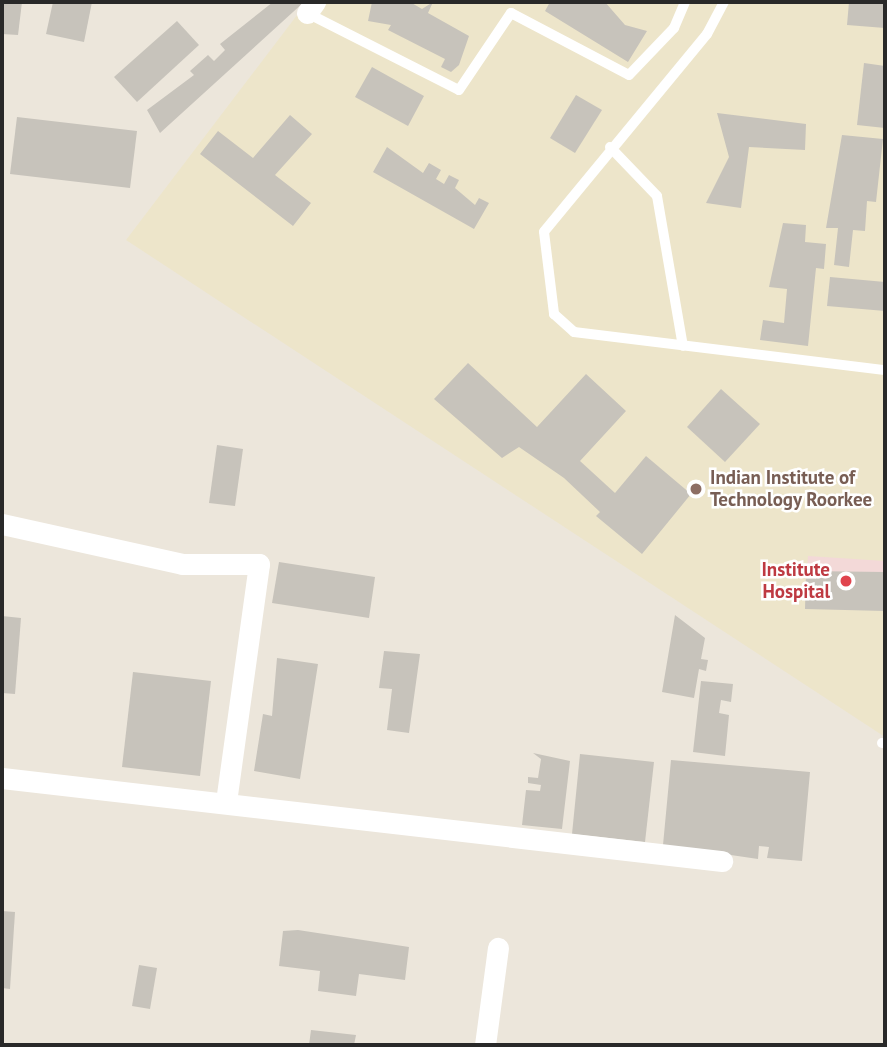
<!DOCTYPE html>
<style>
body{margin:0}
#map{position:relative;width:887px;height:1047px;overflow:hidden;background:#ece6db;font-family:"PT Sans",sans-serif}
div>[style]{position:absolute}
.education>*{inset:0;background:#ede5ca}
.medical>*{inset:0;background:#f3d9d8}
.building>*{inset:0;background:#c7c3bb}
.service>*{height:10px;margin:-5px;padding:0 5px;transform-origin:5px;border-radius:5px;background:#fff}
.minor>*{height:21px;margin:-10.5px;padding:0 10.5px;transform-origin:10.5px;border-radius:10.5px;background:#fff}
.dots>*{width:19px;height:19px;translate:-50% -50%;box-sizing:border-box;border:4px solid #fff;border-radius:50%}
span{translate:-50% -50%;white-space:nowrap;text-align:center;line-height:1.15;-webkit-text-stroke:5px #fff;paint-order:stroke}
.education-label{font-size:19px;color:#785e54;font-weight:700}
.left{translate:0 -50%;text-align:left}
.health-label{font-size:19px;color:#be3a42;font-weight:700}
.right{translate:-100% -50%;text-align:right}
.frame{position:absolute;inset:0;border:4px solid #292929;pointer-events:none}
</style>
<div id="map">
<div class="education">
<i style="clip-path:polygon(307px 2px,885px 2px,885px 737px,126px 240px)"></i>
</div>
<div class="medical">
<i style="clip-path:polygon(808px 556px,885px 561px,885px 606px,805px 601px)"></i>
</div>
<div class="building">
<i style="clip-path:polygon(2px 2px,22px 2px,18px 35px,2px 34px)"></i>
<i style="clip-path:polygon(53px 2px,92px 2px,84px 42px,46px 34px)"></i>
<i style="clip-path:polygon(273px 2px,304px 2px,160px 133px,147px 110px,194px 75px,190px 71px,208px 55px,214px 61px,225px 50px,220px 44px)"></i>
<i style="clip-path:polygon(372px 2px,410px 2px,422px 9px,433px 2px,428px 13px,469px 36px,459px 65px,451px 72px,441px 67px,445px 59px,388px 30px,391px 25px,368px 21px)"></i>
<i style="clip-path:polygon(550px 2px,605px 2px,625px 25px,647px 31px,628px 62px,545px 11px)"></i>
<i style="clip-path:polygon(849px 2px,885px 2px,885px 28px,847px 25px)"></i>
<i style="clip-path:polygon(177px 21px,199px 45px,137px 102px,114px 77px)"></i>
<i style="clip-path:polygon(864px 63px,885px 66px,885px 128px,857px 125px)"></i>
<i style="clip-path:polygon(372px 67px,424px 96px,408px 126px,355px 97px)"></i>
<i style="clip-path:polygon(576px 95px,602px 110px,575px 153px,550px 138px)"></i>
<i style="clip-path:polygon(717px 113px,806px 124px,805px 150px,749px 147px,741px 208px,706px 203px,729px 157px)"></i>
<i style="clip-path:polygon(290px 115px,312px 134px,275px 175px,311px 203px,293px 226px,200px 154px,218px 131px,253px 158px)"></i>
<i style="clip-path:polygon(17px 117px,137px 131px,130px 188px,10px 174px)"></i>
<i style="clip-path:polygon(842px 135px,883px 139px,876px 202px,867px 201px,865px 231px,853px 230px,849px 267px,834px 265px,838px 228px,826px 228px)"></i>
<i style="clip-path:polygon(387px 147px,423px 173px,429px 163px,441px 170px,436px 179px,444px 184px,449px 175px,459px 180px,455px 188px,475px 205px,479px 198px,489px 203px,474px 229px,373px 172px)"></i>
<i style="clip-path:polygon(783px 223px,806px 225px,805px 242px,826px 244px,824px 269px,816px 268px,808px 346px,760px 340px,763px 320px,784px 323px,787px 289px,769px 287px)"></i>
<i style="clip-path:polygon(830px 277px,885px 282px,885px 311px,827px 306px)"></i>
<i style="clip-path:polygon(468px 363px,537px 427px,586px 374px,626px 411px,580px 461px,615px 493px,646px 456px,691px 494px,642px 554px,596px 516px,600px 512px,564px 478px,519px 447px,502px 458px,434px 399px)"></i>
<i style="clip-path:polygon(721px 389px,760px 424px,725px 462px,687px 427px)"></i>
<i style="clip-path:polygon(217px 445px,243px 449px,235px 506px,209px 503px)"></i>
<i style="clip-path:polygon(279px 562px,375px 577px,369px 618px,272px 603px)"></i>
<i style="clip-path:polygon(806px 571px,885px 572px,885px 611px,805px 609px)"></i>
<i style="clip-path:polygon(675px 615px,705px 638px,701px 659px,708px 660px,706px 671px,699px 669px,694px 698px,662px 692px)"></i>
<i style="clip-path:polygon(2px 616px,21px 618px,15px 694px,2px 693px)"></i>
<i style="clip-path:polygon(384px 651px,420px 654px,409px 733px,387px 730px,392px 689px,379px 688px)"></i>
<i style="clip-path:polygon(277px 658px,318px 664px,300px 779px,254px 771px,263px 714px,272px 716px)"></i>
<i style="clip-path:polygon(133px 672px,211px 681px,200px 776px,122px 767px)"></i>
<i style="clip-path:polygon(701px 681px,733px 684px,731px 702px,721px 700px,719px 713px,729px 715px,725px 756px,693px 752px)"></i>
<i style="clip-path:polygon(533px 753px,570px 761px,562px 829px,522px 825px,526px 790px,540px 791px,541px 785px,528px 783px,528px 777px,538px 778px,541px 759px)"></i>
<i style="clip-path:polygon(580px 754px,654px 762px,645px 842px,572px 834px)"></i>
<i style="clip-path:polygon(671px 760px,810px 772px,802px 861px,767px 858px,769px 847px,759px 846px,758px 859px,663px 845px)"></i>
<i style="clip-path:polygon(2px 911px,15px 912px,10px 989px,2px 988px)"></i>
<i style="clip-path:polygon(298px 930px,409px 947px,405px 980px,359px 974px,356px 996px,318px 991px,320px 971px,279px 966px,283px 931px)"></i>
<i style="clip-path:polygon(139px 965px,157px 968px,150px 1009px,132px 1006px)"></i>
<i style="clip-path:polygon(311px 1030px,356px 1035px,354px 1045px,309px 1045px)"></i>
</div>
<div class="service">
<i style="left:724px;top:2px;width:36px;rotate:118deg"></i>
<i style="left:707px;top:34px;width:256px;rotate:129.5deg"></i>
<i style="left:544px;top:232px;width:83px;rotate:83deg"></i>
<i style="left:554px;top:314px;width:27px;rotate:42deg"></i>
<i style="left:574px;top:332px;width:313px;rotate:7deg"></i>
<i style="left:307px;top:13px;width:170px;rotate:26.9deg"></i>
<i style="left:459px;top:90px;width:93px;rotate:-56deg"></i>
<i style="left:511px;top:13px;width:133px;rotate:27.7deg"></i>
<i style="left:629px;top:75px;width:65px;rotate:-46.2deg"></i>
<i style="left:674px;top:28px;width:28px;rotate:-67deg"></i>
<i style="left:610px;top:147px;width:68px;rotate:46.2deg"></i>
<i style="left:657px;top:196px;width:152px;rotate:80.2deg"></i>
<i style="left:882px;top:743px;width:3px"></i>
</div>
<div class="minor">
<i style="left:307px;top:13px;width:14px;rotate:-54deg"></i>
<i style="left:2px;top:524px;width:184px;rotate:12.5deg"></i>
<i style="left:182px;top:564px;width:77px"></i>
<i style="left:259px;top:564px;width:240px;rotate:97.9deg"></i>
<i style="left:2px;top:778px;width:725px;rotate:6.58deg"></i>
<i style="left:485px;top:1045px;width:98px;rotate:-82.4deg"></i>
</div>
<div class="dots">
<i style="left:696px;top:489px;background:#8d6e63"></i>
<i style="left:846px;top:581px;background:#e0444e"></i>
</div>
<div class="education-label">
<span class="left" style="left:710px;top:489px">Indian Institute of<br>Technology Roorkee</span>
</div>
<div class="health-label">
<span class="right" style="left:830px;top:581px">Institute<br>Hospital</span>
</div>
<div class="frame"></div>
</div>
